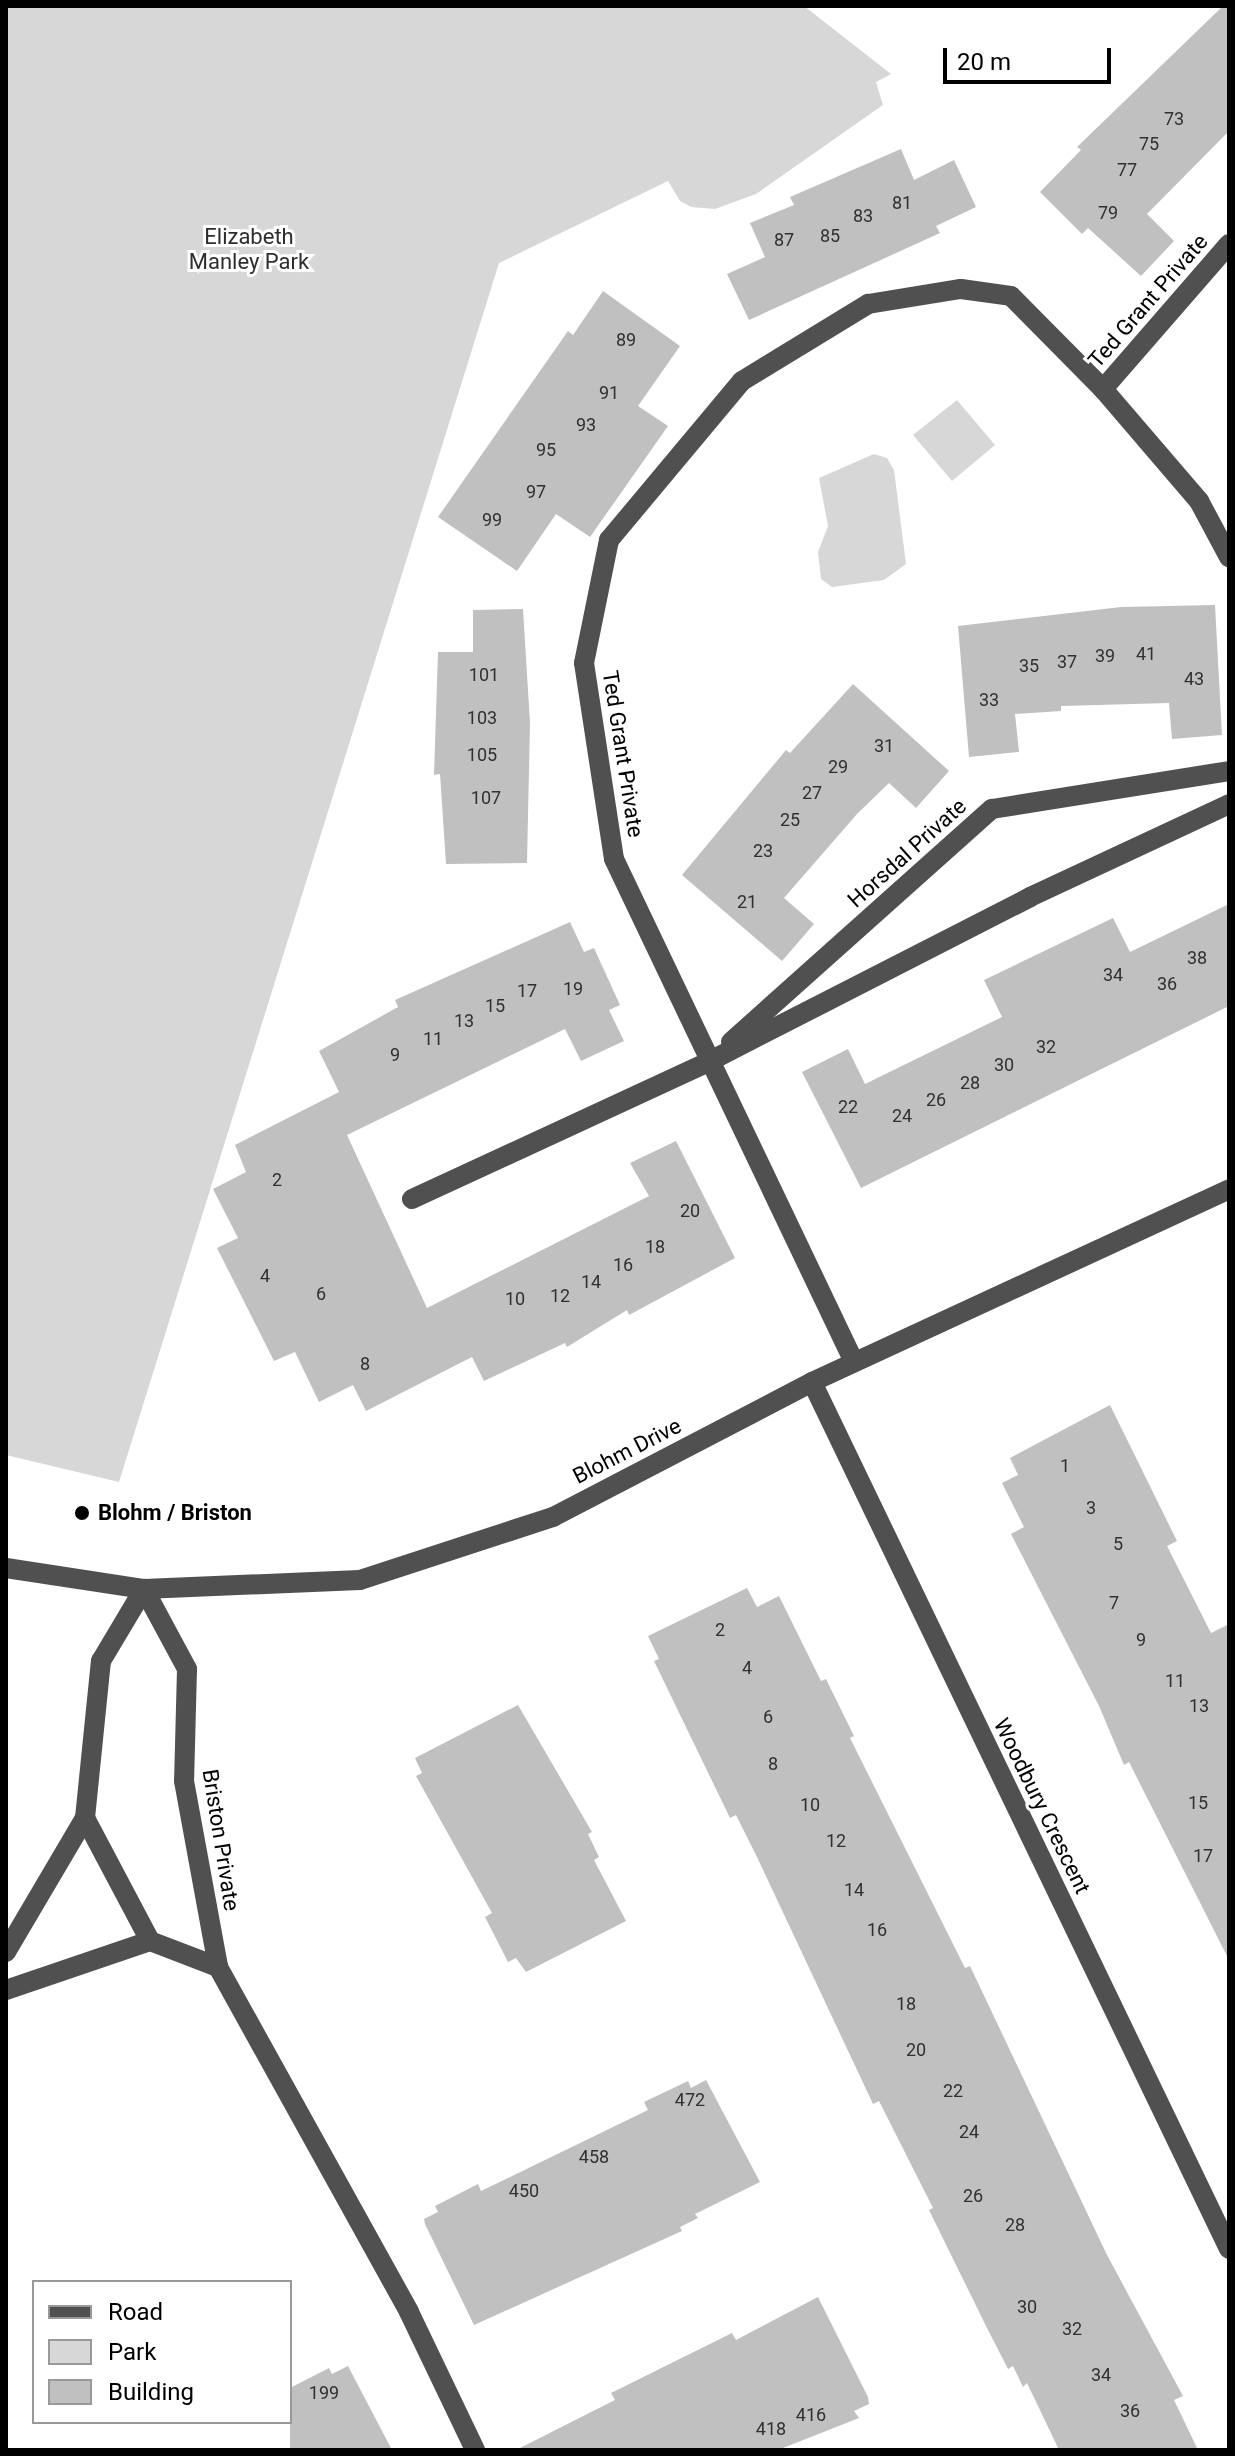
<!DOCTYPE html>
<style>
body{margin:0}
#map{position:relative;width:1235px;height:2456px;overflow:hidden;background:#fff;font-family:Roboto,sans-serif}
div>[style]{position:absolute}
.green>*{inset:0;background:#d7d7d7}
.building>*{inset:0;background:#c0c0c0}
.minor>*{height:20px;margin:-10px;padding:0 10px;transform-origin:10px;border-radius:10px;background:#505050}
.dots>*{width:22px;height:22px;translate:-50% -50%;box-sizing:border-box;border:4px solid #fff;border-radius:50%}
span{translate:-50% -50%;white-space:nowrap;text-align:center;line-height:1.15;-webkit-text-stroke:6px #fff;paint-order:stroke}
.number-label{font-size:18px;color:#303030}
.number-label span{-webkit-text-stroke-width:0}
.park-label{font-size:22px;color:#2e2e2e}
.street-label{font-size:22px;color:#000}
.poi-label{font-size:22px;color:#000;font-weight:700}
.left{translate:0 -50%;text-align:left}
.frame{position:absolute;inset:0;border:8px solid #000;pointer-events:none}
.legend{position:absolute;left:32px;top:2280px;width:260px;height:144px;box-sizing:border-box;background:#fff;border:2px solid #999;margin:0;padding:10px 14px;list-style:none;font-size:24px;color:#000}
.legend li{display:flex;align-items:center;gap:16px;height:40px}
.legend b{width:40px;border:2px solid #999}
.scale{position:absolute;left:943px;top:48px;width:168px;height:36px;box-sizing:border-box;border:4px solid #000;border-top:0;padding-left:10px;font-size:24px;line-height:28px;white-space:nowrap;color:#000;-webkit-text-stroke:6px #fff;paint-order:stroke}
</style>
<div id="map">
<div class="green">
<i style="clip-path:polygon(6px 6px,804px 6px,891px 74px,876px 82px,883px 105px,756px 194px,715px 209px,691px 207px,680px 201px,668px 181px,499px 263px,119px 1482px,6px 1455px)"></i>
<i style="clip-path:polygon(957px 400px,995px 445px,952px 481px,913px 435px)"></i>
<i style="clip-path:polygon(874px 454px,887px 458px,894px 470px,906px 564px,884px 580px,832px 587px,821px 579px,818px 552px,828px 526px,819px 478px)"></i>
</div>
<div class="building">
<i style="clip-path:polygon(1223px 6px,1229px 6px,1229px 131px,1147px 214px,1174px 241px,1141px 276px,1088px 228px,1082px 234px,1040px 192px,1081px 150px,1077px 147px)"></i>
<i style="clip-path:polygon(901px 149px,914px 180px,954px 160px,976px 207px,936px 226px,940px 233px,749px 320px,727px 274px,765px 257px,750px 223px,794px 205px,790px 197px)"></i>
<i style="clip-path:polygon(603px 291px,680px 346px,638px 406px,668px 426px,590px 537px,556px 514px,517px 571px,438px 517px,568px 331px,573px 335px)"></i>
<i style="clip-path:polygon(1215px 605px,1222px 735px,1172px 739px,1169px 703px,1061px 706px,1061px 711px,1015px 714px,1019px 752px,969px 757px,958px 626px,1121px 607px)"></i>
<i style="clip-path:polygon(523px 609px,530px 723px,527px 863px,446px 864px,440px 774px,434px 775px,438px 652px,473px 652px,473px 610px)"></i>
<i style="clip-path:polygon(853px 684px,949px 771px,916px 808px,889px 783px,857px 814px,784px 898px,814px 924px,782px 961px,682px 875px,786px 750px,790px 753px)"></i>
<i style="clip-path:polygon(1229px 904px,1229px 1006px,861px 1188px,802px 1072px,848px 1049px,865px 1084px,1002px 1017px,984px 980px,1113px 918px,1130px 952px)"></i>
<i style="clip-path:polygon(570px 922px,584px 952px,594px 948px,620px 1005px,609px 1010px,624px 1041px,581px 1061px,565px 1029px,347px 1135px,427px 1308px,649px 1196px,630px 1163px,676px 1141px,735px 1258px,629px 1315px,627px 1310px,567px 1347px,565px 1343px,484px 1381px,472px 1357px,366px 1411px,353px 1385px,319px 1402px,295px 1352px,274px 1361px,217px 1248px,238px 1238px,213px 1189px,246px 1172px,235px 1145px,339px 1092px,319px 1051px,398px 1007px,395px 1000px)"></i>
<i style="clip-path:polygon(1110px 1405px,1177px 1541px,1167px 1546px,1211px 1633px,1229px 1624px,1229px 1960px,1129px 1762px,1124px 1765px,1099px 1706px,1011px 1534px,1024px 1527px,1002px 1483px,1018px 1475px,1010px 1458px)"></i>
<i style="clip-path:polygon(747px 1588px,757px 1607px,779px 1596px,821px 1681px,826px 1679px,854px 1736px,850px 1738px,965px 1968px,970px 1966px,1107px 2255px,1183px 2396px,1174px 2400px,1198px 2450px,1059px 2450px,1027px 2383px,1023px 2387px,1013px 2366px,1008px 2369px,987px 2328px,929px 2210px,933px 2208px,879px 2101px,873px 2104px,757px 1857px,736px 1815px,730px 1818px,654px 1661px,659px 1659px,648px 1636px)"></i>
<i style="clip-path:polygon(518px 1705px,592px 1832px,588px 1834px,599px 1857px,594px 1860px,626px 1921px,526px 1972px,516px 1958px,508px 1962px,485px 1917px,492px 1913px,416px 1776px,422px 1773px,415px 1758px)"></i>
<i style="clip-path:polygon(706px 2080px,760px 2182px,695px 2214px,698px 2218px,680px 2227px,682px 2231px,474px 2325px,425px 2224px,424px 2219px,438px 2212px,435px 2206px,478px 2184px,481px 2191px,648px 2110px,644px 2102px,688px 2081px,691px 2088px)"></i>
<i style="clip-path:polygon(818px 2297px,868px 2397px,869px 2404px,854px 2411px,859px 2418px,778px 2450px,516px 2450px,615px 2400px,611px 2393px,732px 2333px,736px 2340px)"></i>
<i style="clip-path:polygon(348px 2366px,392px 2450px,290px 2450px,290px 2388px,329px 2368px,332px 2374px)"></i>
</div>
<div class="minor">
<i style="left:1103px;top:389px;width:192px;rotate:-49deg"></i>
<i style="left:731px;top:1042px;width:350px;rotate:-41.8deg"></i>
<i style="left:992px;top:809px;width:240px;rotate:-9.1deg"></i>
<i style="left:412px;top:1199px;width:328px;rotate:-24.8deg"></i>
<i style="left:710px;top:1061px;width:360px;rotate:-27.1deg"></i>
<i style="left:1030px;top:897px;width:220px;rotate:-25deg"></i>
<i style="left:854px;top:1362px;width:557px;rotate:-115.51deg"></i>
<i style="left:614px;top:859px;width:198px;rotate:-98.7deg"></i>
<i style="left:584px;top:663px;width:126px;rotate:-78.5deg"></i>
<i style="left:609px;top:540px;width:207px;rotate:-50.1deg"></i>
<i style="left:742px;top:381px;width:148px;rotate:-31.4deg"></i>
<i style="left:868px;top:304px;width:94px;rotate:-9.2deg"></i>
<i style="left:961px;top:289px;width:50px;rotate:8deg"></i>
<i style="left:1011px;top:296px;width:131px;rotate:45.3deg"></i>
<i style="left:1103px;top:389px;width:148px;rotate:49.4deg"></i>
<i style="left:1199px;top:501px;width:64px;rotate:61.8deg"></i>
<i style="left:812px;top:1382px;width:962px;rotate:64.31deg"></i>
<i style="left:6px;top:1568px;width:140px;rotate:8.7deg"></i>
<i style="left:144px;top:1589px;width:216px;rotate:-2.4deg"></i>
<i style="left:360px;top:1580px;width:203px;rotate:-18.1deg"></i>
<i style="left:553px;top:1517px;width:292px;rotate:-27.5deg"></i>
<i style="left:812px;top:1382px;width:459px;rotate:-24.8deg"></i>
<i style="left:144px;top:1589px;width:91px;rotate:61.7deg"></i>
<i style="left:187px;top:1669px;width:112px;rotate:91.5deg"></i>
<i style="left:184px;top:1781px;width:189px;rotate:79.6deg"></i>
<i style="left:85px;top:1818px;width:139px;rotate:62.1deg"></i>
<i style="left:6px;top:1952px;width:156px;rotate:-59.5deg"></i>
<i style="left:85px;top:1818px;width:158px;rotate:-84.2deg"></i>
<i style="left:101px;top:1661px;width:84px;rotate:-59.2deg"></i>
<i style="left:6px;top:1990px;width:152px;rotate:-18.8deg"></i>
<i style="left:150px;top:1941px;width:73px;rotate:20.9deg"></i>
<i style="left:218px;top:1967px;width:394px;rotate:61deg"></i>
<i style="left:409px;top:2312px;width:153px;rotate:64.4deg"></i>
</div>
<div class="dots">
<i style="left:82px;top:1513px;background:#000"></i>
</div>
<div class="number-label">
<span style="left:1174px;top:119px">73</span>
<span style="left:1149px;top:144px">75</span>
<span style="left:1127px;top:170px">77</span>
<span style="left:902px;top:203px">81</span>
<span style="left:1108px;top:213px">79</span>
<span style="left:863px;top:216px">83</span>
<span style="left:830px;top:236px">85</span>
<span style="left:784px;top:240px">87</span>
<span style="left:626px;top:340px">89</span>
<span style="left:609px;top:393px">91</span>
<span style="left:586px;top:425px">93</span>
<span style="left:546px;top:450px">95</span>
<span style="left:536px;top:492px">97</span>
<span style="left:492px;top:520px">99</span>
<span style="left:1146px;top:654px">41</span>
<span style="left:1105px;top:656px">39</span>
<span style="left:1067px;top:662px">37</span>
<span style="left:1029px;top:666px">35</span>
<span style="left:484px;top:675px">101</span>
<span style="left:1194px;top:679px">43</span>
<span style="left:989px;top:700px">33</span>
<span style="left:482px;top:718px">103</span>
<span style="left:884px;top:746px">31</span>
<span style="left:482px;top:755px">105</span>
<span style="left:838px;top:767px">29</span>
<span style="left:812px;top:793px">27</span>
<span style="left:486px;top:798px">107</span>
<span style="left:790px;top:820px">25</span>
<span style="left:763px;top:851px">23</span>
<span style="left:747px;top:902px">21</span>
<span style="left:1197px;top:958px">38</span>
<span style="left:1113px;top:975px">34</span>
<span style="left:1167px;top:984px">36</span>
<span style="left:573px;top:989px">19</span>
<span style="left:527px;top:991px">17</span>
<span style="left:495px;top:1006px">15</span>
<span style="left:464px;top:1021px">13</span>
<span style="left:433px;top:1039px">11</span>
<span style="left:1046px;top:1047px">32</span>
<span style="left:395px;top:1055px">9</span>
<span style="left:1004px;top:1065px">30</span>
<span style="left:970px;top:1083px">28</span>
<span style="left:936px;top:1100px">26</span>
<span style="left:848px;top:1107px">22</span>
<span style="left:902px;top:1116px">24</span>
<span style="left:277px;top:1180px">2</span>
<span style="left:690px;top:1211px">20</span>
<span style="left:655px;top:1247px">18</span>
<span style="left:623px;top:1265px">16</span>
<span style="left:265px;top:1276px">4</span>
<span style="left:591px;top:1282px">14</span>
<span style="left:321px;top:1294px">6</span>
<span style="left:560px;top:1296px">12</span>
<span style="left:515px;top:1299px">10</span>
<span style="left:365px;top:1364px">8</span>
<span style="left:1065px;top:1466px">1</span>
<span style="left:1091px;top:1508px">3</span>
<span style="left:1118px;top:1544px">5</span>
<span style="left:1114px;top:1603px">7</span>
<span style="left:720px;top:1630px">2</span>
<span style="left:1141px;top:1640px">9</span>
<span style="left:747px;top:1668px">4</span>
<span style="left:1175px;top:1681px">11</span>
<span style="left:1199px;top:1706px">13</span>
<span style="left:768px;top:1717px">6</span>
<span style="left:773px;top:1764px">8</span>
<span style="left:1198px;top:1803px">15</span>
<span style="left:810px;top:1805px">10</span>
<span style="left:836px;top:1841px">12</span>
<span style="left:1203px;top:1856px">17</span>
<span style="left:854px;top:1890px">14</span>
<span style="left:877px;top:1930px">16</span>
<span style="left:906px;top:2004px">18</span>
<span style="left:916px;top:2050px">20</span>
<span style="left:953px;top:2091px">22</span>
<span style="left:690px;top:2100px">472</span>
<span style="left:969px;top:2132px">24</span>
<span style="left:594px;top:2157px">458</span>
<span style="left:524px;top:2191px">450</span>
<span style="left:973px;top:2196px">26</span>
<span style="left:1015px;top:2225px">28</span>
<span style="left:1027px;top:2307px">30</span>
<span style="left:1072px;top:2329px">32</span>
<span style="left:1101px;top:2375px">34</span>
<span style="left:324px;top:2393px">199</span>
<span style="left:1130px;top:2411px">36</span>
<span style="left:811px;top:2415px">416</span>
<span style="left:771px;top:2429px">418</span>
</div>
<div class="park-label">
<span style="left:249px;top:249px">Elizabeth<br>Manley Park</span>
</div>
<div class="street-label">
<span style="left:1148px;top:301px;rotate:-49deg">Ted Grant Private</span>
<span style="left:623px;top:754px;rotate:81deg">Ted Grant Private</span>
<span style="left:907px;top:853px;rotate:-42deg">Horsdal Private</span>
<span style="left:627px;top:1451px;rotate:-27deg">Blohm Drive</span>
<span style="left:1042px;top:1806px;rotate:64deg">Woodbury Crescent</span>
<span style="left:221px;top:1840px;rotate:81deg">Briston Private</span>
</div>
<div class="poi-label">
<span class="left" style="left:98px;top:1513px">Blohm / Briston</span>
</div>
<div class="frame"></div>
<ul class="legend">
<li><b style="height:10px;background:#505050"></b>Road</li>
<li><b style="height:22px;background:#d7d7d7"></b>Park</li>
<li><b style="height:22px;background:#c0c0c0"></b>Building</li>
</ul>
<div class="scale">20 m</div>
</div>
